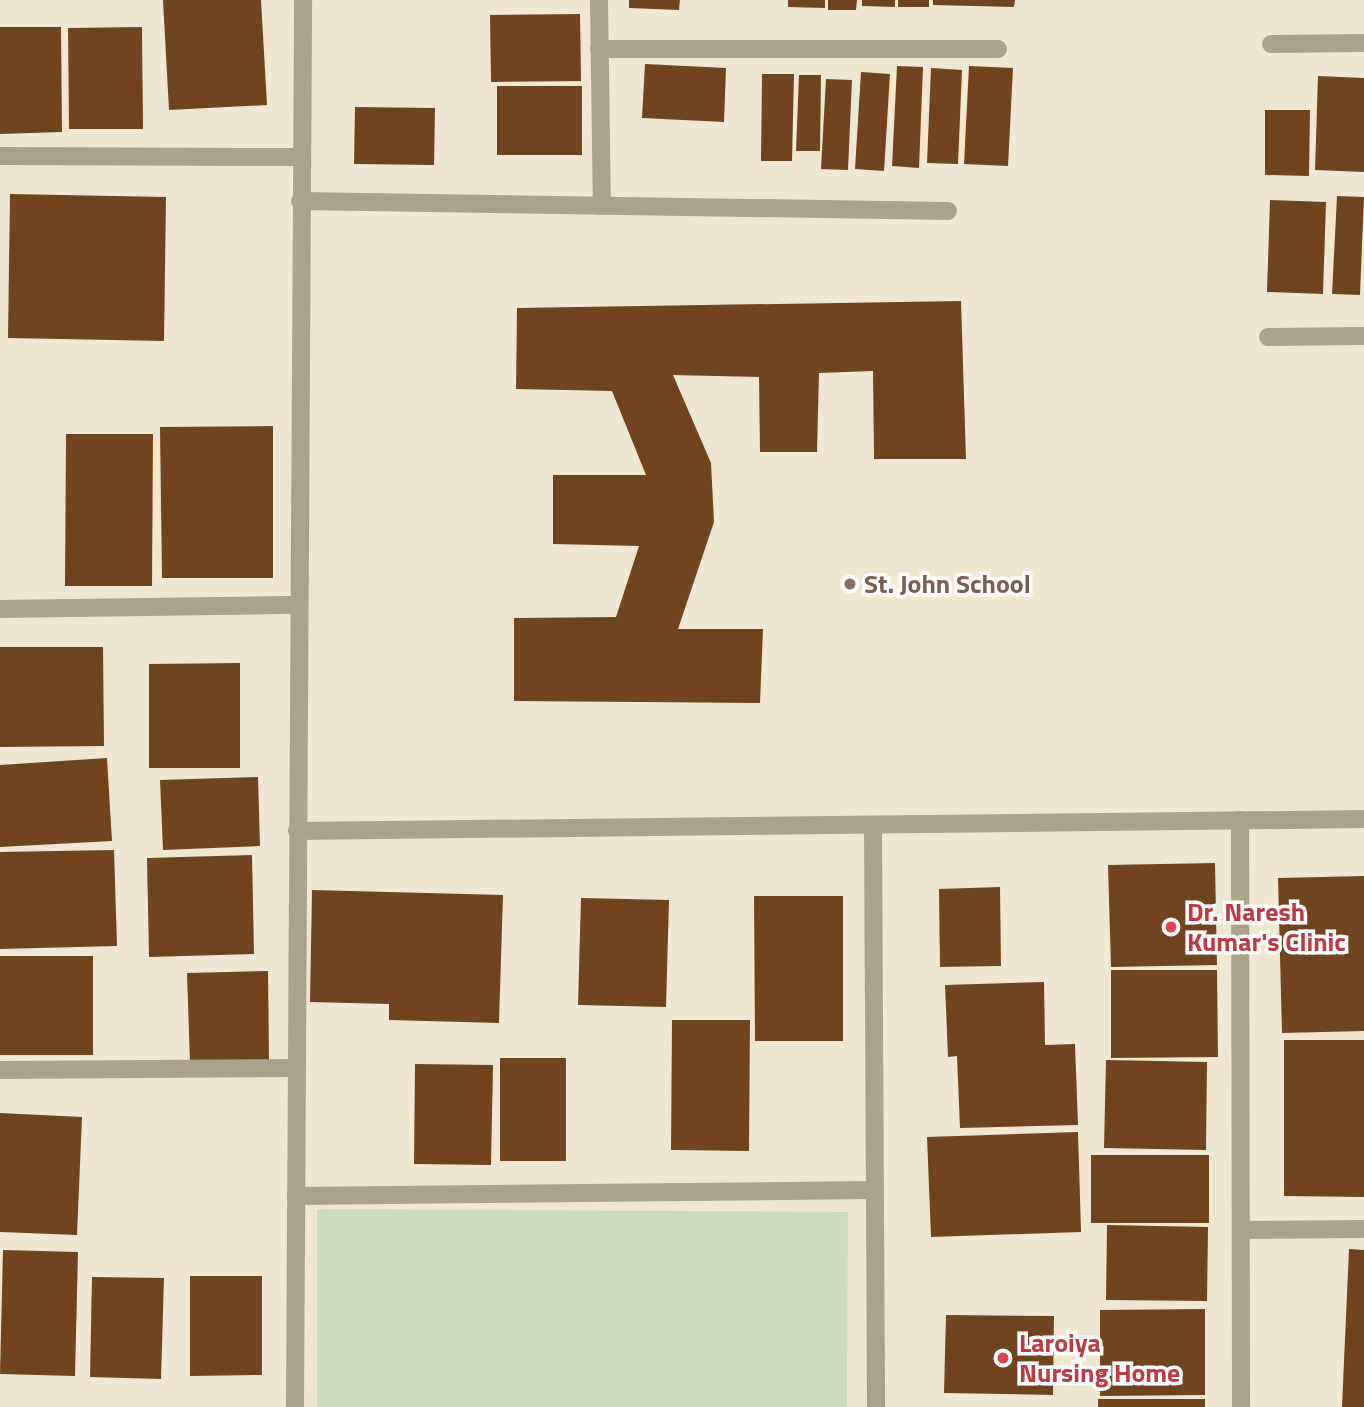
<!DOCTYPE html>
<style>
body{margin:0}
#map{position:relative;width:1364px;height:1407px;overflow:hidden;background:#f0e7d0;font-family:"Titillium Web",sans-serif}
div>[style]{position:absolute}
.green>*{inset:0;background:#ceddb9}
.building>*{inset:0;background:#71441d}
.minor>*{height:18px;margin:-9px;padding:0 9px;transform-origin:9px;border-radius:9px;background:#aaa289}
.dots>*{width:19px;height:19px;translate:-50% -50%;box-sizing:border-box;border:4px solid #fff;border-radius:50%}
span{translate:-50% -50%;white-space:nowrap;text-align:center;line-height:1.15;-webkit-text-stroke:7px #fff;paint-order:stroke}
.education-label{font-size:26px;color:#785e54;font-weight:700}
.left{translate:0 -50%;text-align:left}
.health-label{font-size:26px;color:#be3a42;font-weight:700}
</style>
<div id="map">
<div class="green">
<i style="clip-path:polygon(317px 1209px,848px 1212px,847px 1407px,317px 1407px)"></i>
</div>
<div class="building">
<i style="clip-path:polygon(163px 0,261px 0,267px 105px,169px 110px)"></i>
<i style="clip-path:polygon(629px 0,680px 0,679px 10px,629px 8px)"></i>
<i style="clip-path:polygon(788px 0,825px 0,825px 8px,788px 7px)"></i>
<i style="clip-path:polygon(828px 0,857px 0,856px 10px,828px 10px)"></i>
<i style="clip-path:polygon(862px 0,895px 0,895px 7px,862px 6px)"></i>
<i style="clip-path:polygon(898px 0,929px 0,929px 7px,898px 7px)"></i>
<i style="clip-path:polygon(933px 0,1015px 0,1014px 7px,933px 5px)"></i>
<i style="clip-path:polygon(580px 14px,581px 81px,491px 82px,490px 15px)"></i>
<i style="clip-path:polygon(0 27px,61px 27px,62px 132px,0 134px)"></i>
<i style="clip-path:polygon(142px 27px,143px 129px,69px 129px,68px 28px)"></i>
<i style="clip-path:polygon(645px 64px,726px 68px,724px 122px,642px 118px)"></i>
<i style="clip-path:polygon(897px 66px,923px 67px,919px 168px,892px 166px)"></i>
<i style="clip-path:polygon(969px 66px,1013px 68px,1008px 166px,964px 164px)"></i>
<i style="clip-path:polygon(931px 68px,962px 70px,958px 164px,927px 163px)"></i>
<i style="clip-path:polygon(861px 72px,890px 74px,884px 171px,855px 169px)"></i>
<i style="clip-path:polygon(762px 74px,794px 74px,792px 161px,761px 161px)"></i>
<i style="clip-path:polygon(799px 75px,821px 75px,820px 151px,796px 151px)"></i>
<i style="clip-path:polygon(1318px 76px,1364px 78px,1364px 172px,1315px 170px)"></i>
<i style="clip-path:polygon(826px 79px,852px 80px,848px 170px,821px 169px)"></i>
<i style="clip-path:polygon(497px 86px,582px 86px,582px 155px,497px 155px)"></i>
<i style="clip-path:polygon(355px 107px,435px 108px,434px 165px,354px 164px)"></i>
<i style="clip-path:polygon(1265px 110px,1310px 110px,1309px 176px,1265px 175px)"></i>
<i style="clip-path:polygon(10px 194px,166px 197px,164px 341px,8px 338px)"></i>
<i style="clip-path:polygon(1337px 196px,1364px 197px,1360px 295px,1332px 294px)"></i>
<i style="clip-path:polygon(1270px 200px,1326px 202px,1323px 294px,1267px 292px)"></i>
<i style="clip-path:polygon(961px 301px,966px 459px,874px 459px,873px 371px,819px 373px,817px 452px,760px 452px,759px 377px,673px 375px,711px 463px,714px 522px,678px 629px,763px 629px,760px 703px,514px 701px,514px 618px,616px 617px,639px 546px,553px 544px,553px 475px,646px 475px,612px 391px,516px 389px,517px 308px)"></i>
<i style="clip-path:polygon(273px 426px,273px 578px,162px 578px,160px 427px)"></i>
<i style="clip-path:polygon(66px 434px,153px 434px,152px 586px,65px 586px)"></i>
<i style="clip-path:polygon(0 647px,103px 647px,104px 746px,0 747px)"></i>
<i style="clip-path:polygon(240px 663px,240px 768px,149px 768px,149px 664px)"></i>
<i style="clip-path:polygon(107px 758px,112px 841px,0 847px,0 765px)"></i>
<i style="clip-path:polygon(258px 777px,260px 846px,163px 850px,160px 780px)"></i>
<i style="clip-path:polygon(114px 850px,117px 946px,0 949px,0 852px)"></i>
<i style="clip-path:polygon(252px 855px,254px 954px,149px 957px,147px 858px)"></i>
<i style="clip-path:polygon(1215px 863px,1217px 965px,1111px 967px,1108px 865px)"></i>
<i style="clip-path:polygon(1364px 876px,1364px 1031px,1282px 1033px,1278px 878px)"></i>
<i style="clip-path:polygon(1000px 887px,1001px 966px,940px 967px,939px 889px)"></i>
<i style="clip-path:polygon(312px 890px,503px 895px,499px 1023px,389px 1020px,389px 1004px,310px 1002px)"></i>
<i style="clip-path:polygon(754px 896px,843px 896px,843px 1041px,755px 1041px)"></i>
<i style="clip-path:polygon(581px 898px,669px 900px,666px 1007px,578px 1005px)"></i>
<i style="clip-path:polygon(0 956px,93px 956px,93px 1055px,0 1055px)"></i>
<i style="clip-path:polygon(1111px 970px,1217px 970px,1218px 1057px,1111px 1058px)"></i>
<i style="clip-path:polygon(268px 971px,269px 1061px,190px 1063px,187px 973px)"></i>
<i style="clip-path:polygon(1044px 982px,1045px 1045px,1075px 1044px,1078px 1125px,960px 1128px,957px 1056px,948px 1057px,945px 985px)"></i>
<i style="clip-path:polygon(672px 1020px,750px 1020px,749px 1151px,671px 1150px)"></i>
<i style="clip-path:polygon(1284px 1040px,1364px 1040px,1364px 1197px,1284px 1196px)"></i>
<i style="clip-path:polygon(500px 1058px,566px 1058px,566px 1161px,500px 1161px)"></i>
<i style="clip-path:polygon(1106px 1060px,1207px 1062px,1206px 1150px,1104px 1148px)"></i>
<i style="clip-path:polygon(415px 1064px,493px 1065px,491px 1165px,414px 1164px)"></i>
<i style="clip-path:polygon(0 1113px,82px 1117px,77px 1235px,0 1232px)"></i>
<i style="clip-path:polygon(1078px 1132px,1081px 1232px,931px 1237px,927px 1137px)"></i>
<i style="clip-path:polygon(1091px 1155px,1209px 1155px,1209px 1223px,1091px 1223px)"></i>
<i style="clip-path:polygon(1107px 1225px,1208px 1227px,1207px 1301px,1106px 1300px)"></i>
<i style="clip-path:polygon(1349px 1249px,1364px 1250px,1364px 1407px,1342px 1407px)"></i>
<i style="clip-path:polygon(3px 1250px,78px 1252px,75px 1376px,0 1374px)"></i>
<i style="clip-path:polygon(190px 1276px,262px 1276px,262px 1375px,190px 1376px)"></i>
<i style="clip-path:polygon(92px 1277px,164px 1278px,161px 1379px,90px 1377px)"></i>
<i style="clip-path:polygon(1205px 1309px,1205px 1395px,1100px 1396px,1100px 1310px)"></i>
<i style="clip-path:polygon(946px 1315px,1054px 1316px,1053px 1395px,944px 1393px)"></i>
<i style="clip-path:polygon(1098px 1399px,1205px 1399px,1205px 1407px,1098px 1407px)"></i>
</div>
<div class="minor">
<i style="left:599px;top:0;width:206px;rotate:89.2deg"></i>
<i style="left:1271px;top:44px;width:93px;rotate:-0.6deg"></i>
<i style="left:599px;top:49px;width:399px"></i>
<i style="left:0;top:156px;width:301px;rotate:0.2deg"></i>
<i style="left:300px;top:201px;width:648px;rotate:0.88deg"></i>
<i style="left:1268px;top:337px;width:96px;rotate:-0.6deg"></i>
<i style="left:0;top:609px;width:298px;rotate:-0.8deg"></i>
<i style="left:1240px;top:820px;width:587px;rotate:89.9deg"></i>
<i style="left:873px;top:825px;width:582px;rotate:89.7deg"></i>
<i style="left:297px;top:831px;width:1067px;rotate:-0.64deg"></i>
<i style="left:0;top:1070px;width:296px;rotate:-0.4deg"></i>
<i style="left:296px;top:1196px;width:579px;rotate:-0.59deg"></i>
<i style="left:1241px;top:1230px;width:123px;rotate:-0.5deg"></i>
<i style="left:295px;top:1407px;width:1407px;rotate:-89.67deg"></i>
</div>
<div class="dots">
<i style="left:850px;top:584px;background:#8d6e63"></i>
<i style="left:1171px;top:927px;background:#e0444e"></i>
<i style="left:1003px;top:1358px;background:#e0444e"></i>
</div>
<div class="education-label">
<span class="left" style="left:864px;top:584px">St. John School</span>
</div>
<div class="health-label">
<span class="left" style="left:1187px;top:927px">Dr. Naresh<br>Kumar's Clinic</span>
<span class="left" style="left:1019px;top:1358px">Laroiya<br>Nursing Home</span>
</div>
</div>
